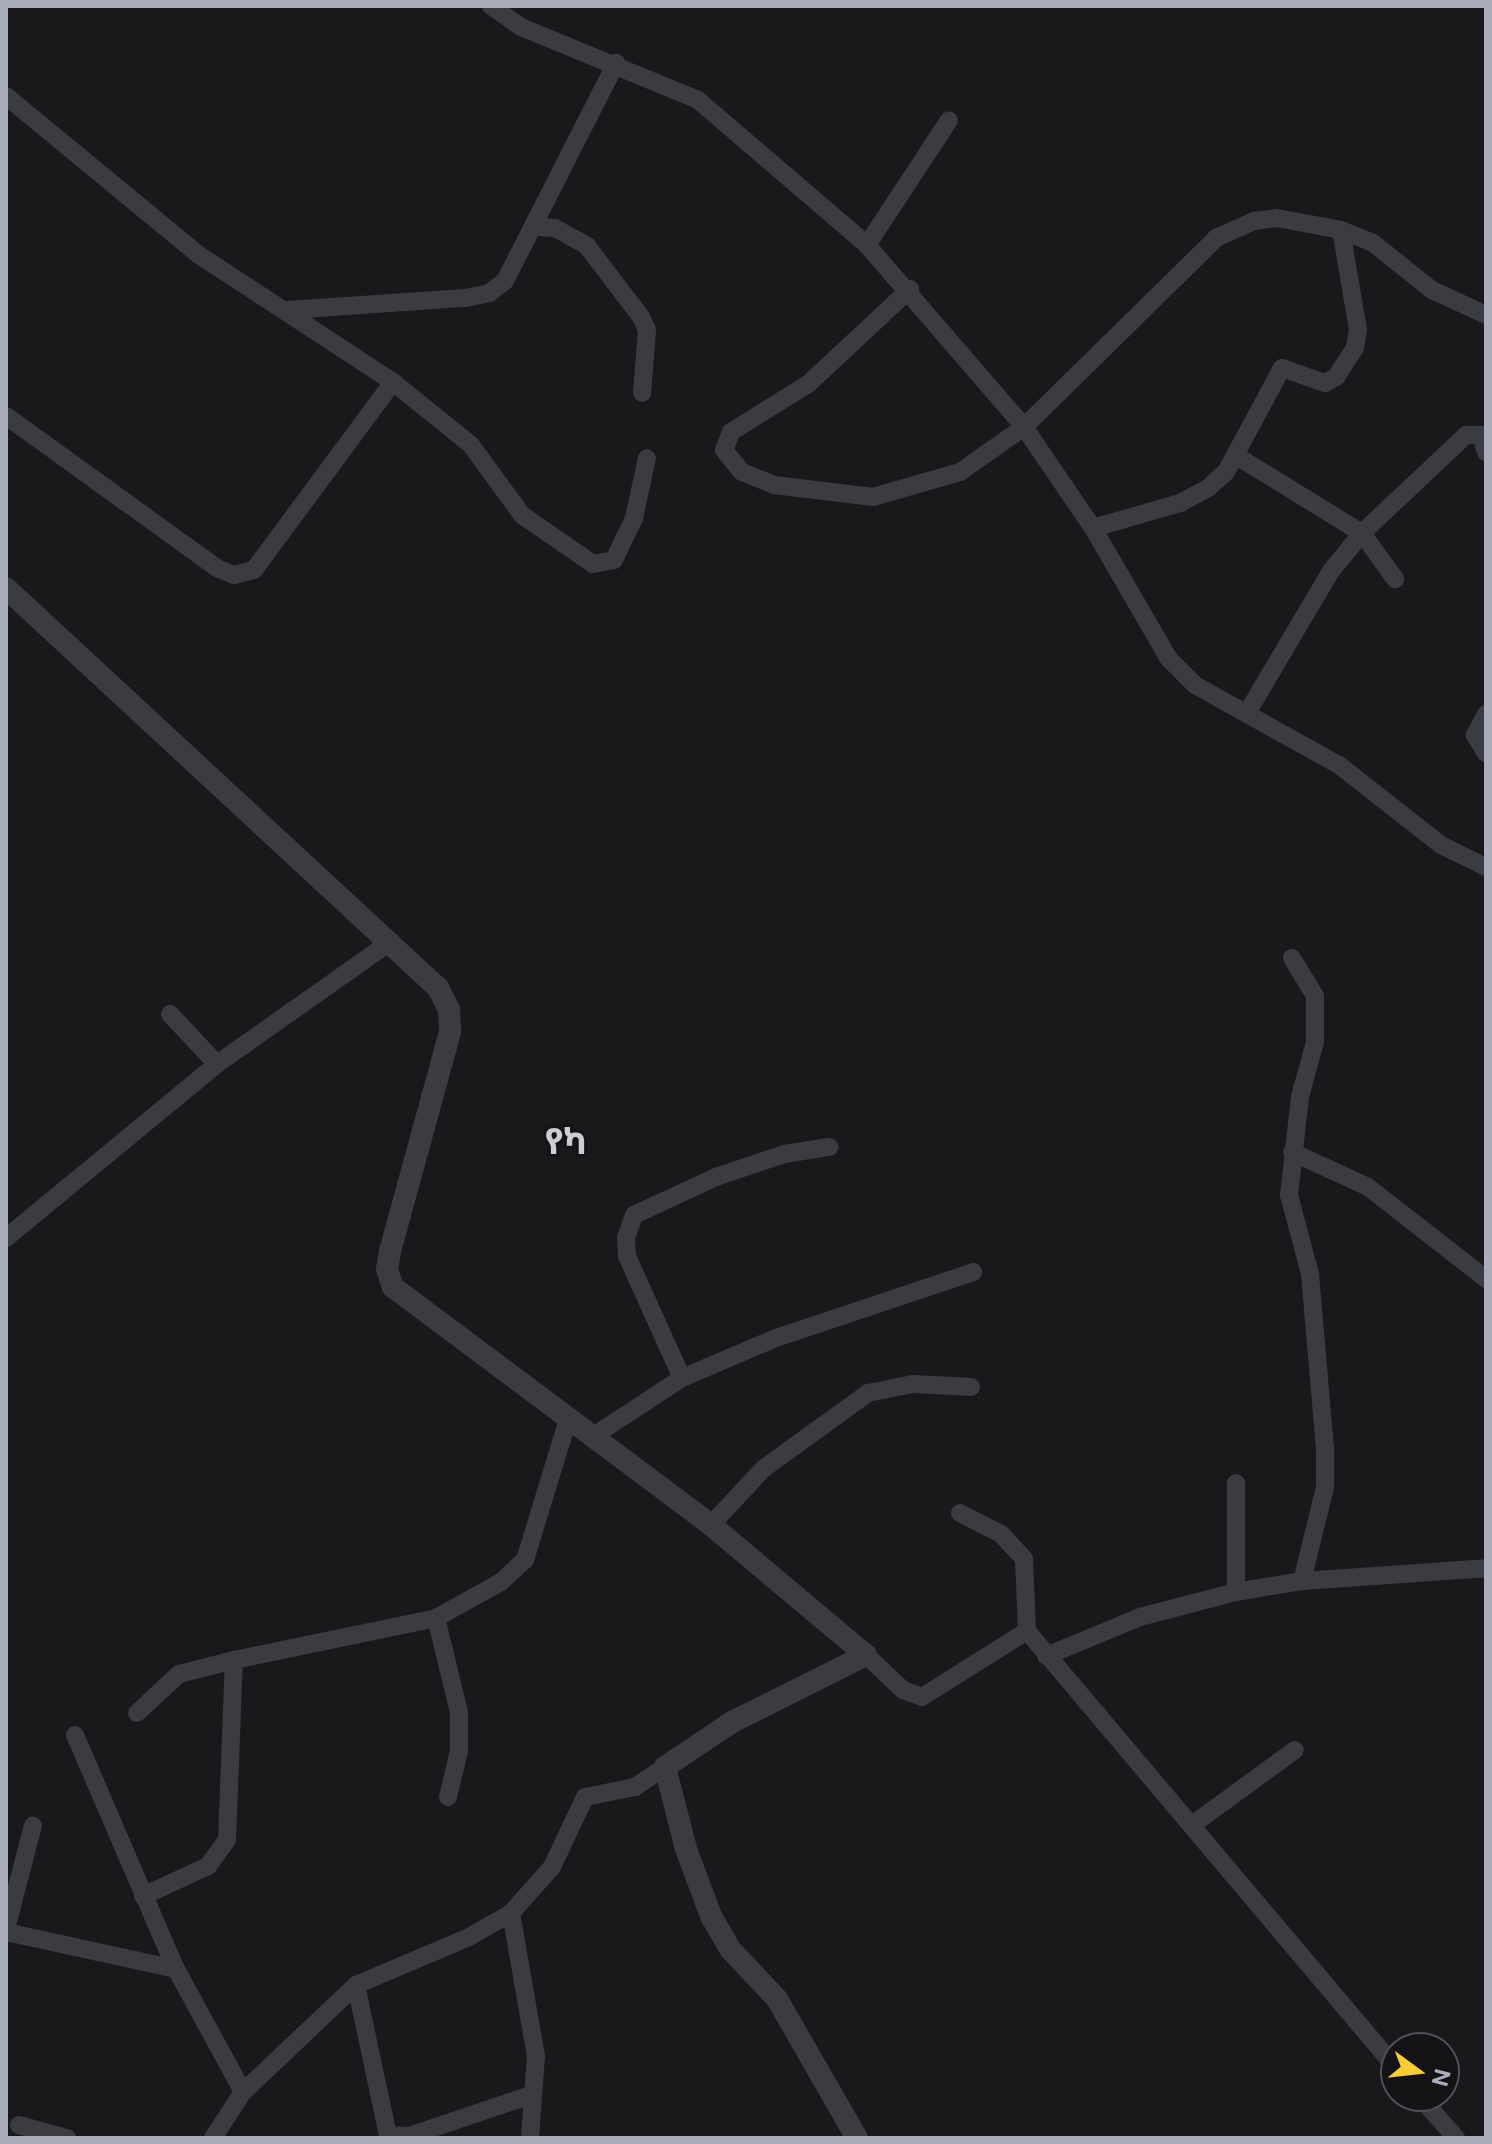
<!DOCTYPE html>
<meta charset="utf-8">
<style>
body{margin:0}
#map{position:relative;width:1492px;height:2144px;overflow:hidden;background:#19181b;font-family:"Public Sans","Noto Sans Ethiopic",sans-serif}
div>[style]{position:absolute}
.minor>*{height:18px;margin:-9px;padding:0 9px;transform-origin:9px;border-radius:9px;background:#3b3b42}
.tertiary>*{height:22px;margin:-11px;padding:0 11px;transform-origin:11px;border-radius:11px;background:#3b3b42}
span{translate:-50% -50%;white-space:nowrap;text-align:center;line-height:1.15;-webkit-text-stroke:6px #141316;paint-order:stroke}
.district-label{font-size:36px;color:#cbcdd7;font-weight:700}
.frame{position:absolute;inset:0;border:8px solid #aaadbb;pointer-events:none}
.north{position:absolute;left:1380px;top:2032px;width:80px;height:80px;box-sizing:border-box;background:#141316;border:2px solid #505158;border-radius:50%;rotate:105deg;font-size:22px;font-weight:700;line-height:32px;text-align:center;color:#aaadbb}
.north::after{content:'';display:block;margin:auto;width:28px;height:36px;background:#face31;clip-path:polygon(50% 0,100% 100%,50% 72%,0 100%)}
</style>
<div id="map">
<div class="minor">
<i style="left:491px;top:6px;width:37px;rotate:35deg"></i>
<i style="left:521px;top:27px;width:191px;rotate:22.4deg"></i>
<i style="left:698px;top:100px;width:223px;rotate:40.6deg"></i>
<i style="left:867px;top:245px;width:240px;rotate:49.2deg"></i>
<i style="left:1024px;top:427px;width:122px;rotate:55.7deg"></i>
<i style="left:1093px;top:528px;width:151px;rotate:59.9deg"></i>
<i style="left:1169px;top:659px;width:37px;rotate:45deg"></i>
<i style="left:1195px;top:685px;width:165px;rotate:29.1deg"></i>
<i style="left:1339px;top:765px;width:130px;rotate:38.1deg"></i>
<i style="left:1441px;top:845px;width:50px;rotate:26.1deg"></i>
<i style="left:6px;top:96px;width:250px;rotate:39.5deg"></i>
<i style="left:199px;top:255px;width:232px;rotate:33.2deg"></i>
<i style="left:393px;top:382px;width:234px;rotate:126.5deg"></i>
<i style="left:254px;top:570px;width:21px;rotate:166deg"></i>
<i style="left:234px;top:575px;width:18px;rotate:-158deg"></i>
<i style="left:217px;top:568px;width:260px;rotate:-144.2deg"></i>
<i style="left:535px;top:227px;width:20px;rotate:3deg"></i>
<i style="left:555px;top:228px;width:37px;rotate:29deg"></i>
<i style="left:587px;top:246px;width:89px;rotate:52.7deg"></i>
<i style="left:641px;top:317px;width:14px;rotate:65deg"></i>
<i style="left:647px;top:330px;width:63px;rotate:94.5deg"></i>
<i style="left:867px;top:245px;width:149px;rotate:-56.7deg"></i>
<i style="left:910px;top:289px;width:139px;rotate:137deg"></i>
<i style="left:808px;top:384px;width:91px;rotate:148.1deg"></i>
<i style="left:731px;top:432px;width:19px;rotate:111deg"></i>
<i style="left:724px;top:450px;width:28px;rotate:51deg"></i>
<i style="left:742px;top:472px;width:35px;rotate:22deg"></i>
<i style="left:774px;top:485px;width:100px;rotate:6.9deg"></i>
<i style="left:873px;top:497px;width:91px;rotate:-16deg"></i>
<i style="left:960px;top:472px;width:78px;rotate:-35.1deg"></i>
<i style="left:1024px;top:427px;width:269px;rotate:-44.5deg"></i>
<i style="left:1216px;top:238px;width:42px;rotate:-24.1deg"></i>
<i style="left:1254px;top:221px;width:23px;rotate:-7deg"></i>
<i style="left:1277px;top:218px;width:65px;rotate:10.6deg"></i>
<i style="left:1341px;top:230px;width:35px;rotate:22deg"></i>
<i style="left:1373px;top:243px;width:75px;rotate:38.5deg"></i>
<i style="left:1432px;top:290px;width:60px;rotate:24.8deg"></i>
<i style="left:288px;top:310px;width:178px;rotate:-3.9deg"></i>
<i style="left:466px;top:298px;width:24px;rotate:-12deg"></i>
<i style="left:489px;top:293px;width:20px;rotate:-37deg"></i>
<i style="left:505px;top:281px;width:245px;rotate:-63deg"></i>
<i style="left:393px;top:382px;width:100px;rotate:38.9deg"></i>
<i style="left:471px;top:445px;width:87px;rotate:53.9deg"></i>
<i style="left:522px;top:515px;width:86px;rotate:34.6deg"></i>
<i style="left:593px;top:564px;width:21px;rotate:-11deg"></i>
<i style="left:614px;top:560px;width:47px;rotate:-64.5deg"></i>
<i style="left:634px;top:518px;width:61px;rotate:-77.8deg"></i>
<i style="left:1235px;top:455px;width:149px;rotate:31.6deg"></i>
<i style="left:1362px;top:533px;width:143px;rotate:-43.3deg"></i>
<i style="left:1466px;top:435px;width:15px"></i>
<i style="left:1481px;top:435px;width:18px;rotate:74deg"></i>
<i style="left:1093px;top:528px;width:91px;rotate:-16deg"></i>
<i style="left:1180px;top:503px;width:32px;rotate:-28deg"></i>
<i style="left:1208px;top:488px;width:24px;rotate:-42deg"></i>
<i style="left:1226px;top:472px;width:118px;rotate:-61.7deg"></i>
<i style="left:1282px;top:368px;width:46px;rotate:19.2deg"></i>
<i style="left:1325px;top:383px;width:13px;rotate:-29deg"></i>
<i style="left:1336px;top:377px;width:35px;rotate:-57deg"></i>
<i style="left:1355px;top:348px;width:18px;rotate:-81deg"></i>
<i style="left:1358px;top:330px;width:101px;rotate:-99.6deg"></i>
<i style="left:1247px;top:713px;width:165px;rotate:-59.4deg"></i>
<i style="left:1331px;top:571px;width:49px;rotate:-50.8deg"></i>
<i style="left:1362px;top:533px;width:57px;rotate:54.3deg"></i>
<i style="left:1486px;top:714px;width:24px;rotate:118deg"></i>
<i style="left:1475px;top:735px;width:21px;rotate:59deg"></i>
<i style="left:1292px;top:958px;width:44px;rotate:58.8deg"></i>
<i style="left:1315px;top:996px;width:46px;rotate:90deg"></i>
<i style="left:1315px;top:1042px;width:57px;rotate:105.3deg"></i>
<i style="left:1300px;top:1097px;width:99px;rotate:96.4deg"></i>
<i style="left:1289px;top:1195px;width:82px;rotate:75.1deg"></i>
<i style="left:1310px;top:1274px;width:176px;rotate:85.1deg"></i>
<i style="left:1325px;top:1449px;width:38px;rotate:90deg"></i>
<i style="left:1325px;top:1487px;width:97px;rotate:103.7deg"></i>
<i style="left:170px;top:1014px;width:69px;rotate:46.8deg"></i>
<i style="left:1292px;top:1152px;width:84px;rotate:24.7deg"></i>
<i style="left:1368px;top:1187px;width:150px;rotate:37.9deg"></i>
<i style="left:6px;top:1238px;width:273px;rotate:-39.5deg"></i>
<i style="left:217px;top:1064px;width:212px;rotate:-35.2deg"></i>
<i style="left:682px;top:1378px;width:102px;rotate:-23.1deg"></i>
<i style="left:776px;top:1338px;width:208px;rotate:-18.5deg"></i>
<i style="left:595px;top:1435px;width:104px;rotate:-33.2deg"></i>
<i style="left:682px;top:1378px;width:134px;rotate:-114.3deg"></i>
<i style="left:627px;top:1256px;width:18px;rotate:-93deg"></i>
<i style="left:626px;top:1238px;width:24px;rotate:-71deg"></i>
<i style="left:634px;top:1215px;width:90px;rotate:-24.9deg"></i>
<i style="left:716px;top:1177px;width:72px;rotate:-18.7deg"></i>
<i style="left:784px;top:1154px;width:46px;rotate:-8.8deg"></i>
<i style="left:960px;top:1513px;width:46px;rotate:27.1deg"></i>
<i style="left:1001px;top:1534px;width:34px;rotate:47deg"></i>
<i style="left:1024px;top:1559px;width:72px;rotate:87.6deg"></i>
<i style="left:711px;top:1525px;width:76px;rotate:-47.1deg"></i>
<i style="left:763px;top:1469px;width:130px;rotate:-35.9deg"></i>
<i style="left:868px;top:1393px;width:46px;rotate:-11.3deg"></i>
<i style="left:913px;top:1384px;width:58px;rotate:3deg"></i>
<i style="left:1236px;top:1592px;width:109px;rotate:-90deg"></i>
<i style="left:866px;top:1655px;width:51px;rotate:43.4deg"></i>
<i style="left:903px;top:1690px;width:20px;rotate:20deg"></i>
<i style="left:922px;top:1697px;width:124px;rotate:-32.2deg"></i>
<i style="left:1027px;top:1631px;width:572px;rotate:49.82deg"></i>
<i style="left:1046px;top:1656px;width:102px;rotate:-22.5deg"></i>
<i style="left:1140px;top:1617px;width:99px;rotate:-14.6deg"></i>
<i style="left:1236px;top:1592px;width:67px;rotate:-9.5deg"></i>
<i style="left:1302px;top:1581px;width:184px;rotate:-4deg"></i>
<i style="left:137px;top:1713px;width:57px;rotate:-42.9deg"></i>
<i style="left:179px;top:1674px;width:57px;rotate:-14.3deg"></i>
<i style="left:75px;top:1735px;width:255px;rotate:66.7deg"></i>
<i style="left:176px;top:1969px;width:140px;rotate:61.4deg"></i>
<i style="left:448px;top:1797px;width:47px;rotate:-76.6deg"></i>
<i style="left:459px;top:1751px;width:39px;rotate:-90deg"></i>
<i style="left:459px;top:1712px;width:97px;rotate:-103.7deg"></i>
<i style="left:436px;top:1618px;width:74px;rotate:-29deg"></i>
<i style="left:501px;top:1582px;width:33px;rotate:-43deg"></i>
<i style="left:525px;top:1560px;width:147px;rotate:-73deg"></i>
<i style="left:1192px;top:1825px;width:127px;rotate:-36.1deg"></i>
<i style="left:143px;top:1896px;width:72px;rotate:-24.8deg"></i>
<i style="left:208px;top:1866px;width:32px;rotate:-54deg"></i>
<i style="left:227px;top:1840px;width:180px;rotate:-87.8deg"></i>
<i style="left:234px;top:1660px;width:206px;rotate:-11.7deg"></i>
<i style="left:511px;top:1913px;width:145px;rotate:80.1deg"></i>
<i style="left:536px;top:2056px;width:82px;rotate:94.2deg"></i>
<i style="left:6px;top:1929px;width:107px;rotate:-75.4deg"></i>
<i style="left:6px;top:1932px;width:174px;rotate:12.3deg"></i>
<i style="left:356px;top:1985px;width:153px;rotate:78deg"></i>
<i style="left:388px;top:2135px;width:21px;rotate:3deg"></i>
<i style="left:409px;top:2136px;width:129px;rotate:-18.6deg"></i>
<i style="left:1419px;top:2096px;width:56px;rotate:48.6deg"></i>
<i style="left:19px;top:2125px;width:50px;rotate:15.2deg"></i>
<i style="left:213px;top:2138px;width:55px;rotate:-56.9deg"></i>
<i style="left:243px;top:2092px;width:156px;rotate:-43.4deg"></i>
<i style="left:356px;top:1985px;width:123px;rotate:-23deg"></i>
<i style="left:469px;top:1937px;width:48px;rotate:-29.7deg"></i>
<i style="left:511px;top:1913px;width:62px;rotate:-48.3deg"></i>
<i style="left:552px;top:1867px;width:77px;rotate:-64.8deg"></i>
<i style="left:585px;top:1797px;width:51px;rotate:-11.3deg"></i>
<i style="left:635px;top:1787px;width:36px;rotate:-34deg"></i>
</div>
<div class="tertiary">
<i style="left:6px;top:588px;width:589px;rotate:42.8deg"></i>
<i style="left:438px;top:988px;width:25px;rotate:63deg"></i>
<i style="left:449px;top:1010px;width:22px;rotate:87deg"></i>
<i style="left:450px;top:1032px;width:227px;rotate:105.3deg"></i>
<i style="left:390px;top:1251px;width:18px;rotate:99deg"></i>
<i style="left:387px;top:1269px;width:19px;rotate:72deg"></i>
<i style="left:393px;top:1287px;width:397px;rotate:36.8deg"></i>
<i style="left:711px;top:1525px;width:202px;rotate:40deg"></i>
<i style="left:866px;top:1655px;width:150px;rotate:153.4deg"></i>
<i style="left:732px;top:1722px;width:81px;rotate:146.1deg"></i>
<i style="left:665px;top:1767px;width:85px;rotate:75.6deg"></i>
<i style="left:686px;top:1849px;width:72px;rotate:69.5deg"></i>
<i style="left:711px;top:1916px;width:39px;rotate:60deg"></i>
<i style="left:731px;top:1950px;width:67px;rotate:46.8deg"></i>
<i style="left:777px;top:1999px;width:160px;rotate:60.1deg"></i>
</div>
<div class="district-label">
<span style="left:566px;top:1142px">የካ</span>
</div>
<div class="frame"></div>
<div class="north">N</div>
</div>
